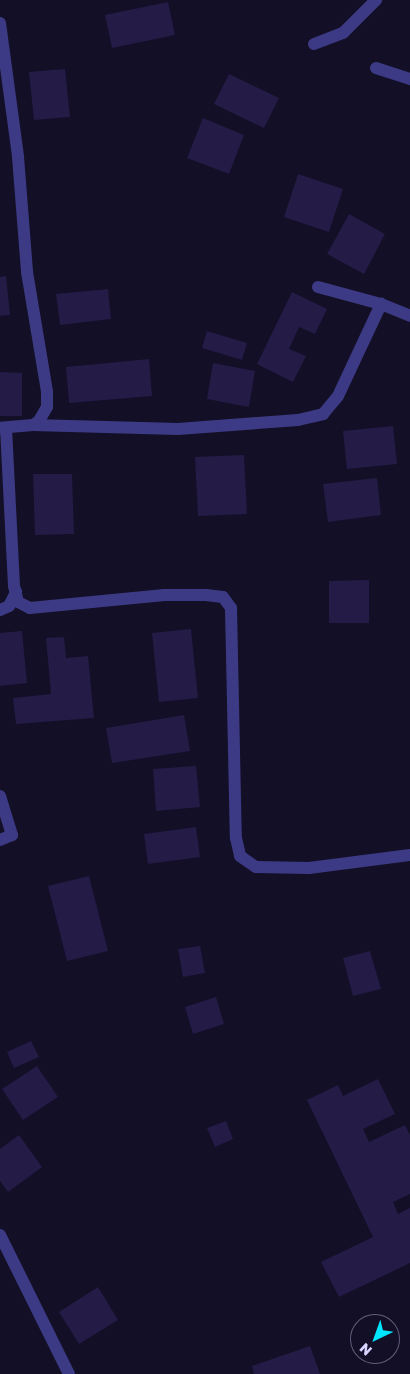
<!DOCTYPE html>
<style>
body{margin:0}
#map{position:relative;width:410px;height:1374px;overflow:hidden;background:#130f26;font-family:"Golos Text",sans-serif}
div>[style]{position:absolute}
.building>*{inset:0;background:#241b47}
.street>*{height:12px;margin:-6px;padding:0 6px;transform-origin:6px;border-radius:6px;background:#3d3a85}
span{translate:-50% -50%;white-space:nowrap;text-align:center;line-height:1.15;-webkit-text-stroke:5px #130f26;paint-order:stroke}
.north{position:absolute;left:350px;top:1314px;width:50px;height:50px;box-sizing:border-box;background:#130f26;border:1px solid #625e7d;border-radius:50%;rotate:222deg;font-size:14px;font-weight:700;line-height:20px;text-align:center;color:#d9d4ff}
.north::after{content:'';display:block;margin:auto;width:18px;height:22px;background:#00e5ff;clip-path:polygon(50% 0,100% 100%,50% 72%,0 100%)}
</style>
<div id="map">
<div class="building">
<i style="clip-path:polygon(168px 2px,175px 35px,112px 48px,105px 15px)"></i>
<i style="clip-path:polygon(65px 69px,70px 117px,34px 120px,29px 72px)"></i>
<i style="clip-path:polygon(229px 74px,279px 98px,264px 128px,214px 104px)"></i>
<i style="clip-path:polygon(203px 118px,244px 135px,229px 174px,187px 158px)"></i>
<i style="clip-path:polygon(298px 174px,343px 189px,329px 232px,284px 217px)"></i>
<i style="clip-path:polygon(349px 214px,385px 234px,364px 274px,327px 254px)"></i>
<i style="clip-path:polygon(6px 276px,10px 315px,0 316px,0 277px)"></i>
<i style="clip-path:polygon(108px 289px,111px 319px,60px 325px,56px 294px)"></i>
<i style="clip-path:polygon(292px 292px,327px 309px,315px 334px,299px 327px,289px 349px,306px 356px,293px 382px,257px 364px)"></i>
<i style="clip-path:polygon(207px 331px,247px 343px,242px 360px,202px 348px)"></i>
<i style="clip-path:polygon(149px 359px,152px 396px,69px 403px,66px 367px)"></i>
<i style="clip-path:polygon(213px 363px,255px 371px,249px 407px,207px 399px)"></i>
<i style="clip-path:polygon(0 372px,22px 373px,22px 416px,0 416px)"></i>
<i style="clip-path:polygon(393px 426px,397px 464px,347px 469px,343px 431px)"></i>
<i style="clip-path:polygon(244px 455px,247px 514px,198px 516px,195px 457px)"></i>
<i style="clip-path:polygon(33px 474px,72px 474px,74px 534px,35px 535px)"></i>
<i style="clip-path:polygon(377px 478px,381px 515px,328px 522px,323px 484px)"></i>
<i style="clip-path:polygon(369px 580px,369px 623px,329px 623px,329px 581px)"></i>
<i style="clip-path:polygon(191px 629px,198px 698px,159px 702px,152px 633px)"></i>
<i style="clip-path:polygon(22px 631px,27px 683px,0 686px,0 633px)"></i>
<i style="clip-path:polygon(64px 637px,66px 658px,88px 656px,94px 718px,16px 724px,13px 698px,51px 694px,46px 638px)"></i>
<i style="clip-path:polygon(184px 715px,190px 751px,112px 763px,106px 728px)"></i>
<i style="clip-path:polygon(196px 766px,200px 807px,156px 811px,153px 769px)"></i>
<i style="clip-path:polygon(196px 827px,200px 857px,148px 864px,144px 834px)"></i>
<i style="clip-path:polygon(89px 876px,108px 951px,67px 961px,48px 886px)"></i>
<i style="clip-path:polygon(200px 946px,205px 973px,183px 977px,178px 949px)"></i>
<i style="clip-path:polygon(370px 951px,381px 989px,353px 996px,343px 958px)"></i>
<i style="clip-path:polygon(216px 997px,224px 1024px,193px 1034px,185px 1007px)"></i>
<i style="clip-path:polygon(31px 1041px,39px 1057px,14px 1068px,7px 1052px)"></i>
<i style="clip-path:polygon(37px 1066px,58px 1097px,23px 1120px,2px 1089px)"></i>
<i style="clip-path:polygon(378px 1079px,395px 1114px,363px 1129px,369px 1142px,405px 1125px,410px 1135px,410px 1194px,393px 1202px,398px 1214px,410px 1208px,410px 1263px,339px 1297px,321px 1262px,373px 1237px,307px 1100px,338px 1085px,343px 1096px)"></i>
<i style="clip-path:polygon(226px 1121px,233px 1139px,215px 1147px,207px 1128px)"></i>
<i style="clip-path:polygon(19px 1135px,42px 1167px,8px 1192px,0 1181px,0 1149px)"></i>
<i style="clip-path:polygon(98px 1287px,118px 1320px,79px 1344px,59px 1312px)"></i>
<i style="clip-path:polygon(310px 1346px,320px 1374px,254px 1374px,252px 1366px)"></i>
</div>
<div class="street">
<i style="left:0;top:23px;width:135px;rotate:82.3deg"></i>
<i style="left:18px;top:157px;width:115px;rotate:85.5deg"></i>
<i style="left:27px;top:272px;width:122px;rotate:80.5deg"></i>
<i style="left:47px;top:392px;width:15px;rotate:90deg"></i>
<i style="left:47px;top:407px;width:16px;rotate:120deg"></i>
<i style="left:39px;top:421px;width:7px;rotate:146deg"></i>
<i style="left:33px;top:425px;width:33px;rotate:175deg"></i>
<i style="left:314px;top:44px;width:31px;rotate:-21deg"></i>
<i style="left:343px;top:33px;width:47px;rotate:-45deg"></i>
<i style="left:376px;top:68px;width:36px;rotate:18deg"></i>
<i style="left:318px;top:287px;width:65px;rotate:15.1deg"></i>
<i style="left:381px;top:304px;width:31px;rotate:22deg"></i>
<i style="left:33px;top:425px;width:145px;rotate:1.6deg"></i>
<i style="left:178px;top:429px;width:120px;rotate:-4.3deg"></i>
<i style="left:298px;top:420px;width:26px;rotate:-13deg"></i>
<i style="left:323px;top:414px;width:23px;rotate:-50deg"></i>
<i style="left:338px;top:396px;width:102px;rotate:-64.9deg"></i>
<i style="left:6px;top:428px;width:158px;rotate:87.1deg"></i>
<i style="left:14px;top:586px;width:16px;rotate:76deg"></i>
<i style="left:18px;top:602px;width:13px;rotate:27deg"></i>
<i style="left:30px;top:608px;width:135px;rotate:-5.5deg"></i>
<i style="left:164px;top:595px;width:42px"></i>
<i style="left:206px;top:595px;width:17px;rotate:7deg"></i>
<i style="left:223px;top:597px;width:14px;rotate:54deg"></i>
<i style="left:231px;top:608px;width:230px;rotate:88.8deg"></i>
<i style="left:236px;top:838px;width:18px;rotate:77deg"></i>
<i style="left:240px;top:856px;width:19px;rotate:35deg"></i>
<i style="left:256px;top:867px;width:53px;rotate:1.1deg"></i>
<i style="left:309px;top:868px;width:102px;rotate:-7.3deg"></i>
<i style="left:0;top:610px;width:10px;rotate:-24deg"></i>
<i style="left:9px;top:606px;width:16px;rotate:-63deg"></i>
<i style="left:0;top:796px;width:41px;rotate:72.9deg"></i>
<i style="left:12px;top:835px;width:13px;rotate:157deg"></i>
<i style="left:0;top:1235px;width:155px;rotate:63.6deg"></i>
</div>
<div class="north">N</div>
</div>
